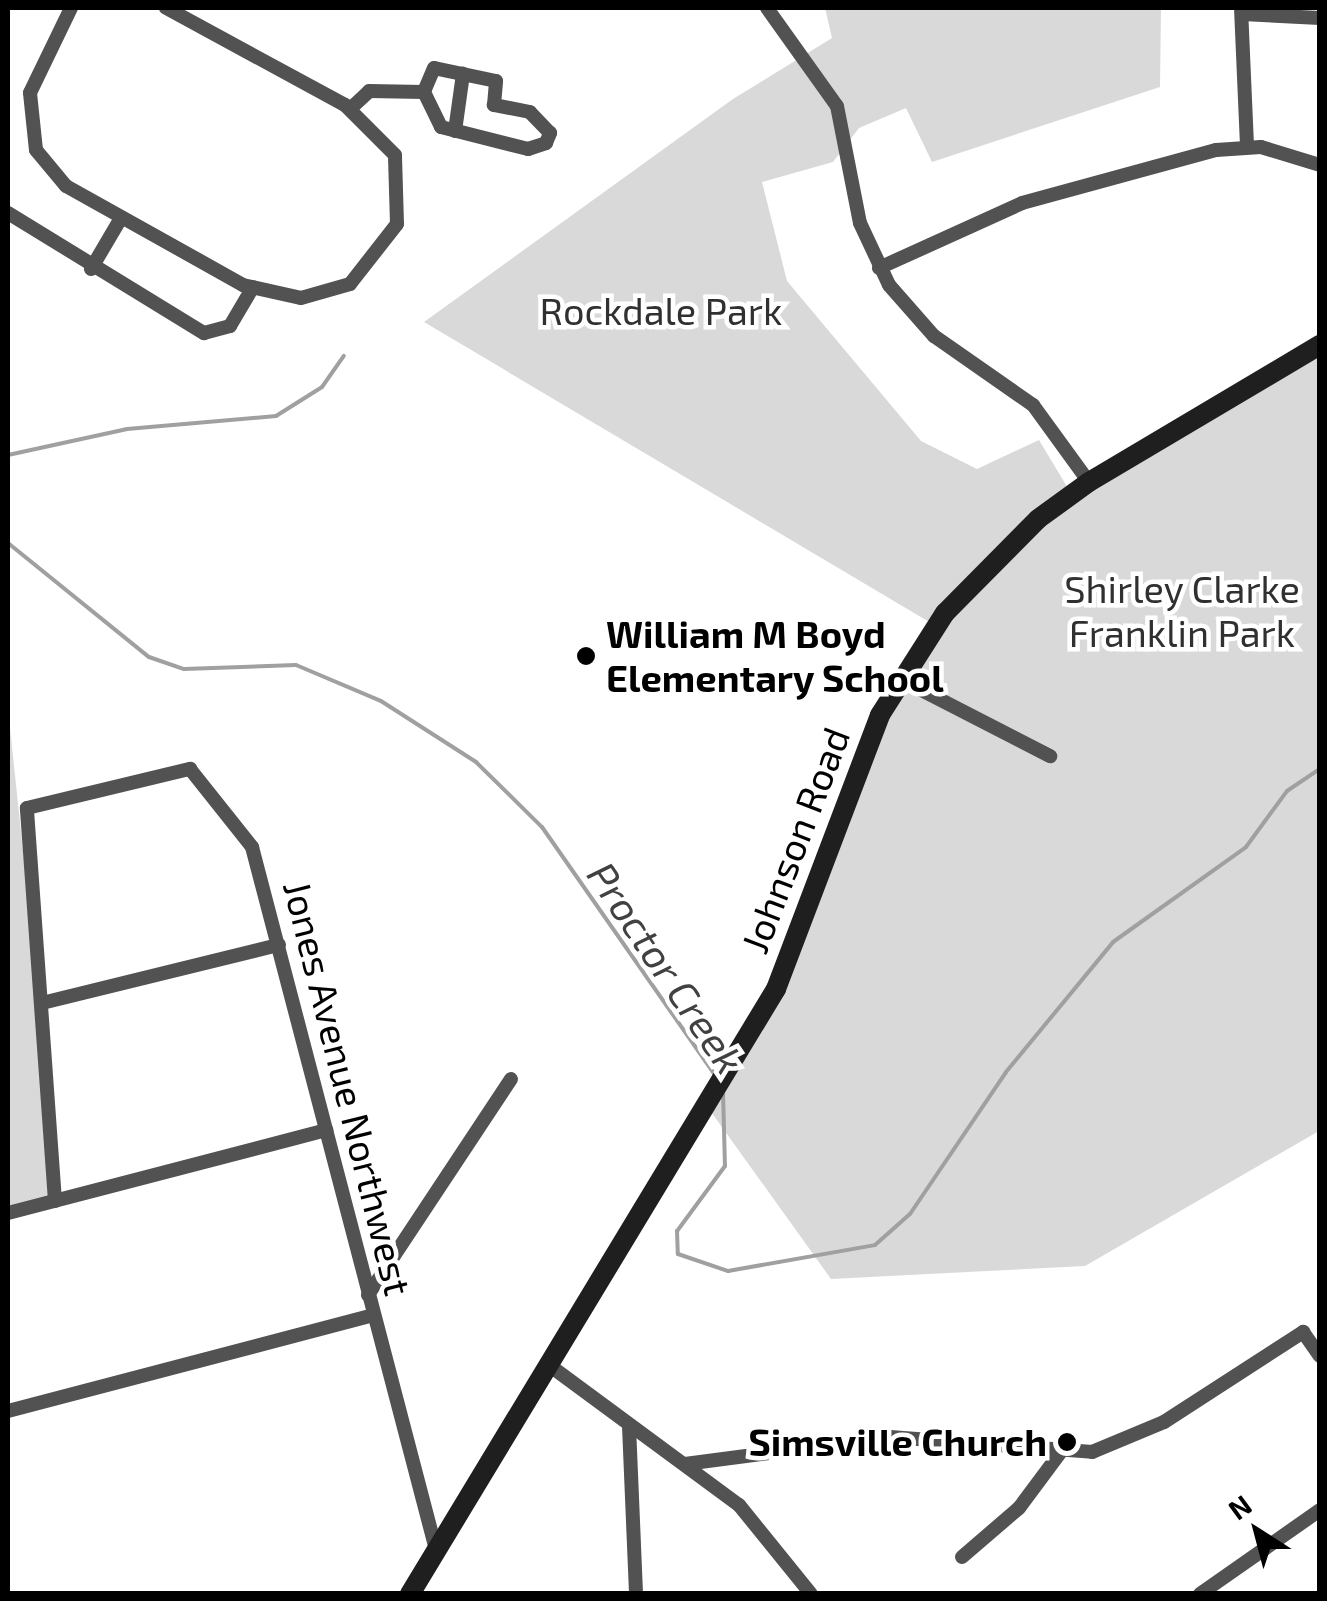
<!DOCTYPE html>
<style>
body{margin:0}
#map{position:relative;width:1327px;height:1601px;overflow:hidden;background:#fff;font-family:"Exo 2",sans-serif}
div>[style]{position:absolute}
.green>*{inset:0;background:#d9d9d9}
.stream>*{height:4px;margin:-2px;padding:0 2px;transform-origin:2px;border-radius:2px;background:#a0a0a0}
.street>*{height:14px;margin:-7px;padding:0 7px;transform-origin:7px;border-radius:7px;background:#525252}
.secondary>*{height:20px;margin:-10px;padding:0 10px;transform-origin:10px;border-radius:10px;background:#1f1f1f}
.dots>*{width:28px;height:28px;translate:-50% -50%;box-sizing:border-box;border:5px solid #fff;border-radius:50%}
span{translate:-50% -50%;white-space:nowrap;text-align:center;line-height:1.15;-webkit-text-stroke:9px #fff;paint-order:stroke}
.park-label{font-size:38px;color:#303030}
.poi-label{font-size:38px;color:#000;font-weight:700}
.left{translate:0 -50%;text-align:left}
.right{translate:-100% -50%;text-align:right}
.street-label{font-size:38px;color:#000}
.water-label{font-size:40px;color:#414141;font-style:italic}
.frame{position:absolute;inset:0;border:10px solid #000;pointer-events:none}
.north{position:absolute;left:1207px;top:1481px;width:100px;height:100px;-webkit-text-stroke:8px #fff;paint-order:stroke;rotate:324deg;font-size:28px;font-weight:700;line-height:40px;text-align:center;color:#000}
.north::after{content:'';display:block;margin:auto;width:35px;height:45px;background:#000;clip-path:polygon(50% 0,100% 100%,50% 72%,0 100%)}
</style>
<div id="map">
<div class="green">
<i style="clip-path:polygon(825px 8px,1161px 8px,1160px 87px,932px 162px,906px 108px,859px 128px,833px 162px,762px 182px,787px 281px,921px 441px,977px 469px,1039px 440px,1072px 495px,1319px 352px,1319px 1131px,1085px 1266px,831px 1279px,709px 1109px,740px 1056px,846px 791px,936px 626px,424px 322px,733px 99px,832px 38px)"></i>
<i style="clip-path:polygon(8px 709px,60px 1200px,8px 1214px)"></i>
</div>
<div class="stream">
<i style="left:8px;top:455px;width:122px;rotate:-12.3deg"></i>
<i style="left:127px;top:429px;width:150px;rotate:-5deg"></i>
<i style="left:276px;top:416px;width:54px;rotate:-32.2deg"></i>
<i style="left:322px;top:387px;width:38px;rotate:-55deg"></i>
<i style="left:8px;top:543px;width:181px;rotate:39deg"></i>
<i style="left:149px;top:657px;width:37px;rotate:19deg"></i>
<i style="left:184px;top:669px;width:112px;rotate:-2deg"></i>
<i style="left:296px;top:665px;width:92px;rotate:23deg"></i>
<i style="left:381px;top:701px;width:113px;rotate:32.7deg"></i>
<i style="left:476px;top:762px;width:93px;rotate:44.6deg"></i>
<i style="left:542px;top:827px;width:301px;rotate:55.1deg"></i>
<i style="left:723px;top:1091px;width:75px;rotate:88.5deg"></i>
<i style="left:725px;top:1166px;width:81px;rotate:126.4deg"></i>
<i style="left:677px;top:1231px;width:23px;rotate:88deg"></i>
<i style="left:678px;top:1254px;width:53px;rotate:18.8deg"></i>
<i style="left:728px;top:1271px;width:149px;rotate:-10deg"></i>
<i style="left:875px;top:1245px;width:47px;rotate:-41.5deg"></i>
<i style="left:910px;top:1214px;width:171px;rotate:-55.9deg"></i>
<i style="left:1006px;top:1072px;width:168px;rotate:-50.5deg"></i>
<i style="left:1113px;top:942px;width:163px;rotate:-35.5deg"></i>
<i style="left:1246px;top:847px;width:69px;rotate:-53.8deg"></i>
<i style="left:1287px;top:791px;width:40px;rotate:-34deg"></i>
</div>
<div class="street">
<i style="left:71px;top:8px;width:94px;rotate:115.8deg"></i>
<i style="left:30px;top:93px;width:57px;rotate:84deg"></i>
<i style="left:36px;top:150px;width:47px;rotate:50.2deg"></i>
<i style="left:66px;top:186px;width:203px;rotate:29.2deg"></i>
<i style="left:243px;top:285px;width:59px;rotate:12.6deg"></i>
<i style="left:301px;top:298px;width:51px;rotate:-15.9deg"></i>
<i style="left:350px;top:284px;width:76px;rotate:-51.9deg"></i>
<i style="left:397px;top:224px;width:69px;rotate:-91.7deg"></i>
<i style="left:395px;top:155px;width:71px;rotate:-135deg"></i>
<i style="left:345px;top:105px;width:204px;rotate:-151.5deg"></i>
<i style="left:767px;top:8px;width:120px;rotate:54.5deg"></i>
<i style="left:837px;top:106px;width:119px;rotate:78.9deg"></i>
<i style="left:860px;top:223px;width:68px;rotate:64.9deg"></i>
<i style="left:889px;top:285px;width:68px;rotate:48.6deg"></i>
<i style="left:934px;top:336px;width:121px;rotate:34.9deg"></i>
<i style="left:1033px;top:405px;width:95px;rotate:54deg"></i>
<i style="left:1241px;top:8px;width:138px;rotate:87.5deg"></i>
<i style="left:1242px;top:14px;width:78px;rotate:2.9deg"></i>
<i style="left:350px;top:109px;width:26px;rotate:-43deg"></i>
<i style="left:369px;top:91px;width:55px;rotate:1deg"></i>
<i style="left:424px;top:92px;width:39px;rotate:64deg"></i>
<i style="left:441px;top:127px;width:90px;rotate:14.2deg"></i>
<i style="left:528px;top:149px;width:19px;rotate:-18deg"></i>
<i style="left:546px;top:143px;width:11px;rotate:-68deg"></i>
<i style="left:550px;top:133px;width:29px;rotate:-134deg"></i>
<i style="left:530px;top:112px;width:37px;rotate:-169deg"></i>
<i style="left:494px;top:105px;width:24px;rotate:-85deg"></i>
<i style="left:496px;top:81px;width:63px;rotate:-168.2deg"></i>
<i style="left:434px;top:68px;width:26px;rotate:113deg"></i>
<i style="left:455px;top:131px;width:58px;rotate:-82deg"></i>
<i style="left:8px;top:213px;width:230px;rotate:31.5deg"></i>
<i style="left:204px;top:333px;width:27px;rotate:-15deg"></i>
<i style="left:230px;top:326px;width:45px;rotate:-59.5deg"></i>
<i style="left:879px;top:268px;width:157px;rotate:-24.4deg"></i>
<i style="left:1022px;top:203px;width:201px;rotate:-15.3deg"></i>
<i style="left:1216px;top:150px;width:45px;rotate:-3.8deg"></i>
<i style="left:1261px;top:147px;width:62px;rotate:17deg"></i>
<i style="left:91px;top:269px;width:59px;rotate:-59.5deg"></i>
<i style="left:900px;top:679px;width:169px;rotate:27.2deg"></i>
<i style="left:42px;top:1003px;width:244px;rotate:-13.8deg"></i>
<i style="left:55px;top:1201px;width:394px;rotate:-94.1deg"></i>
<i style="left:27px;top:808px;width:168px;rotate:-13.5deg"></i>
<i style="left:190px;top:769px;width:100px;rotate:51.5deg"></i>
<i style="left:252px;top:847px;width:727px;rotate:75.33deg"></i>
<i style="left:8px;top:1213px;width:329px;rotate:-14.6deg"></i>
<i style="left:368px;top:1295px;width:259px;rotate:-56.5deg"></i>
<i style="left:549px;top:1365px;width:236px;rotate:36.4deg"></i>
<i style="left:739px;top:1505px;width:114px;rotate:51deg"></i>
<i style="left:8px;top:1411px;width:377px;rotate:-14.7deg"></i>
<i style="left:629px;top:1426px;width:168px;rotate:87.6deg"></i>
<i style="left:685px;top:1464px;width:207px;rotate:-7.5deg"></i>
<i style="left:890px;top:1437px;width:203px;rotate:4.2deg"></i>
<i style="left:1092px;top:1452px;width:78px;rotate:-22.6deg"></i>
<i style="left:1164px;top:1422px;width:166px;rotate:-32.9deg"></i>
<i style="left:1303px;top:1332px;width:29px;rotate:55deg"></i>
<i style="left:962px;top:1557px;width:75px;rotate:-40.7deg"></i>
<i style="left:1019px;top:1508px;width:74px;rotate:-53.3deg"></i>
<i style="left:1200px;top:1594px;width:146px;rotate:-35deg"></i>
</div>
<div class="secondary">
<i style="left:410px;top:1594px;width:707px;rotate:-58.83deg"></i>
<i style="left:776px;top:989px;width:293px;rotate:-69.2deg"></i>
<i style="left:880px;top:715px;width:121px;rotate:-57.5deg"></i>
<i style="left:945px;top:613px;width:132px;rotate:-45.3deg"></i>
<i style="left:1038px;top:519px;width:63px;rotate:-36deg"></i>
<i style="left:1089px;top:482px;width:269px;rotate:-30.7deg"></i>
</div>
<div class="dots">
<i style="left:586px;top:656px;background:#000"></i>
<i style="left:1067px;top:1442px;background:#000"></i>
</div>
<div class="park-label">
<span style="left:661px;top:311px">Rockdale Park</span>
<span style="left:1182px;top:611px">Shirley Clarke<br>Franklin Park</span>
</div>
<div class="poi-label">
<span class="left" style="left:606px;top:656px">William M Boyd<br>Elementary School</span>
<span class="right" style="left:1047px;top:1442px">Simsville Church</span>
</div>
<div class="street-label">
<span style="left:795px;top:840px;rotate:-69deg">Johnson Road</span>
<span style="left:348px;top:1088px;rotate:76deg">Jones Avenue Northwest</span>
</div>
<div class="water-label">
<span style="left:667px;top:967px;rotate:56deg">Proctor Creek</span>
</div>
<div class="frame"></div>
<div class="north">N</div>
</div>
